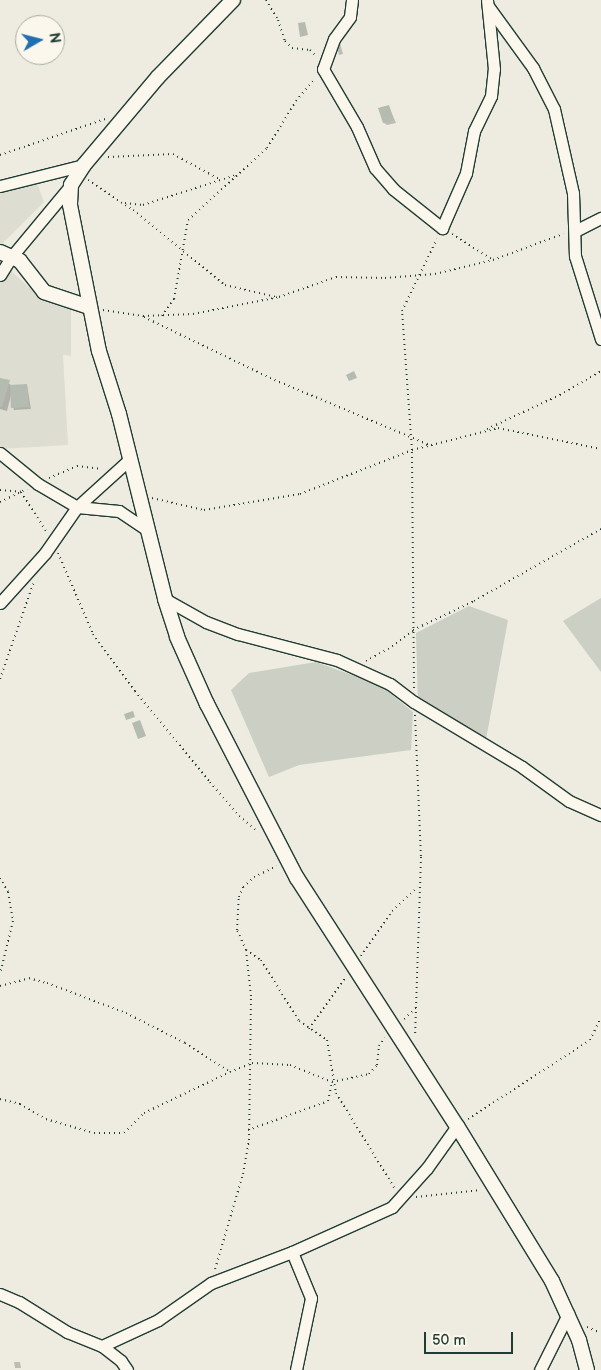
<!DOCTYPE html>
<style>
body{margin:0}
#map{position:relative;width:601px;height:1370px;overflow:hidden;background:#eeece1;font-family:"Balsamiq Sans",sans-serif}
div>[style]{position:absolute}
.built>*{inset:0;background:#ddddd2}
.green>*{inset:0;background:#cbcfc4}
.shadow>*{inset:0;background:#0003}
.building>*{inset:0;background:#b4bbb0}
.path>*{height:2px;margin-top:-1px;transform-origin:0;background:repeating-linear-gradient(90deg,#1f3d34 0 1px,transparent 0 5px)}
.roads{filter:drop-shadow(1px 0 #1f3d34) drop-shadow(-1px 0 #1f3d34) drop-shadow(0 1px #1f3d34) drop-shadow(0 -1px #1f3d34)}
.minor>*{height:11px;margin:-5.5px;padding:0 5.5px;transform-origin:5.5px;border-radius:5.5px;background:#fbf7ec}
.tertiary>*{height:14px;margin:-7px;padding:0 7px;transform-origin:7px;border-radius:7px;background:#fbf7ec}
span{translate:-50% -50%;white-space:nowrap;text-align:center;line-height:1.15;-webkit-text-stroke:4px #fbf7ec;paint-order:stroke}
.north{position:absolute;left:15px;top:15px;width:50px;height:50px;box-sizing:border-box;background:#fbf7ec;border:1px solid #a3ada2;border-radius:50%;rotate:82deg;font-size:14px;font-weight:700;line-height:20px;text-align:center;color:#1f3d34}
.north::after{content:'';display:block;margin:auto;width:18px;height:22px;background:#1f6fb2;clip-path:polygon(50% 0,100% 100%,50% 72%,0 100%)}
.scale{position:absolute;left:424px;top:1332px;width:89px;height:22px;box-sizing:border-box;border:2px solid #1f3d34;border-top:0;padding-left:6px;font-size:15px;line-height:18px;white-space:nowrap;color:#1f3d34;-webkit-text-stroke:4px #fbf7ec;paint-order:stroke}
</style>
<div id="map">
<div class="built">
<i style="clip-path:polygon(36px 180px,44px 202px,0 246px,0 193px)"></i>
<i style="clip-path:polygon(0 261px,31px 289px,45px 297px,71px 304px,71px 356px,63px 355px,68px 445px,0 449px)"></i>
</div>
<div class="green">
<i style="clip-path:polygon(601px 598px,601px 672px,563px 621px)"></i>
<i style="clip-path:polygon(469px 606px,508px 620px,484px 750px,418px 704px,416px 633px)"></i>
<i style="clip-path:polygon(316px 662px,380px 685px,413px 712px,411px 750px,299px 765px,269px 777px,231px 690px,249px 673px)"></i>
</div>
<div class="shadow">
<i style="clip-path:polygon(340px 43px,343px 54px,339px 55px,336px 44px)"></i>
<i style="clip-path:polygon(389px 107px,396px 123px,387px 125px,384px 123px)"></i>
<i style="clip-path:polygon(0 379px,13px 386px,27px 385px,31px 409px,14px 410px,11px 395px,7px 411px,0 409px)"></i>
<i style="clip-path:polygon(14px 1362px,20px 1362px,21px 1368px,15px 1368px)"></i>
</div>
<div class="building">
<i style="clip-path:polygon(305px 22px,308px 35px,300px 37px,298px 23px)"></i>
<i style="clip-path:polygon(389px 105px,394px 120px,383px 123px,378px 108px)"></i>
<i style="clip-path:polygon(354px 371px,357px 378px,349px 381px,346px 375px)"></i>
<i style="clip-path:polygon(0 378px,10px 380px,2px 407px,0 407px)"></i>
<i style="clip-path:polygon(27px 384px,29px 407px,11px 408px,10px 385px)"></i>
<i style="clip-path:polygon(133px 711px,135px 717px,126px 720px,124px 714px)"></i>
<i style="clip-path:polygon(140px 720px,146px 736px,138px 739px,132px 723px)"></i>
</div>
<div class="path">
<i style="left:266px;top:0;width:23px;rotate:59deg"></i>
<i style="left:278px;top:20px;width:22px;rotate:72deg"></i>
<i style="left:285px;top:41px;width:10px;rotate:45deg"></i>
<i style="left:292px;top:48px;width:18px;rotate:6deg"></i>
<i style="left:310px;top:50px;width:8px;rotate:45deg"></i>
<i style="left:0;top:155px;width:111px;rotate:-18.9deg"></i>
<i style="left:108px;top:157px;width:65px;rotate:-2.6deg"></i>
<i style="left:173px;top:154px;width:52px;rotate:28.5deg"></i>
<i style="left:88px;top:180px;width:54px;rotate:33.7deg"></i>
<i style="left:133px;top:210px;width:119px;rotate:39.2deg"></i>
<i style="left:225px;top:285px;width:52px;rotate:13.2deg"></i>
<i style="left:125px;top:203px;width:18px;rotate:6deg"></i>
<i style="left:143px;top:205px;width:98px;rotate:-17.9deg"></i>
<i style="left:452px;top:234px;width:49px;rotate:32.4deg"></i>
<i style="left:103px;top:310px;width:40px;rotate:8.5deg"></i>
<i style="left:143px;top:316px;width:50px;rotate:-2.3deg"></i>
<i style="left:193px;top:314px;width:88px;rotate:-11.2deg"></i>
<i style="left:279px;top:297px;width:60px;rotate:-19.3deg"></i>
<i style="left:336px;top:277px;width:49px;rotate:1.2deg"></i>
<i style="left:385px;top:278px;width:50px;rotate:-4.6deg"></i>
<i style="left:435px;top:274px;width:60px;rotate:-13.6deg"></i>
<i style="left:493px;top:260px;width:75px;rotate:-20.4deg"></i>
<i style="left:162px;top:316px;width:21px;rotate:-55deg"></i>
<i style="left:174px;top:299px;width:80px;rotate:-80deg"></i>
<i style="left:188px;top:220px;width:107px;rotate:-42.3deg"></i>
<i style="left:267px;top:148px;width:55px;rotate:-58.3deg"></i>
<i style="left:296px;top:101px;width:30px;rotate:-50deg"></i>
<i style="left:144px;top:317px;width:140px;rotate:25.8deg"></i>
<i style="left:270px;top:378px;width:173px;rotate:22.8deg"></i>
<i style="left:487px;top:429px;width:81px;rotate:-25deg"></i>
<i style="left:560px;top:395px;width:48px;rotate:-30.3deg"></i>
<i style="left:49px;top:478px;width:30px;rotate:-23deg"></i>
<i style="left:77px;top:466px;width:25px;rotate:7deg"></i>
<i style="left:0;top:490px;width:21px;rotate:5deg"></i>
<i style="left:21px;top:492px;width:46px;rotate:57.3deg"></i>
<i style="left:152px;top:498px;width:53px;rotate:13deg"></i>
<i style="left:204px;top:510px;width:97px;rotate:-9.5deg"></i>
<i style="left:300px;top:494px;width:120px;rotate:-21.4deg"></i>
<i style="left:412px;top:450px;width:89px;rotate:-14.3deg"></i>
<i style="left:498px;top:428px;width:105px;rotate:11.5deg"></i>
<i style="left:0;top:502px;width:30px;rotate:-26deg"></i>
<i style="left:58px;top:553px;width:88px;rotate:66.6deg"></i>
<i style="left:93px;top:634px;width:71px;rotate:53.6deg"></i>
<i style="left:135px;top:691px;width:118px;rotate:50.5deg"></i>
<i style="left:210px;top:782px;width:45px;rotate:49.5deg"></i>
<i style="left:239px;top:816px;width:23px;rotate:40deg"></i>
<i style="left:366px;top:661px;width:25px;rotate:-29deg"></i>
<i style="left:388px;top:649px;width:31px;rotate:-37deg"></i>
<i style="left:413px;top:630px;width:68px;rotate:-25.4deg"></i>
<i style="left:474px;top:601px;width:146px;rotate:-29.6deg"></i>
<i style="left:0;top:679px;width:101px;rotate:-70.8deg"></i>
<i style="left:414px;top:688px;width:238px;rotate:-90.5deg"></i>
<i style="left:412px;top:450px;width:139px;rotate:-94.1deg"></i>
<i style="left:402px;top:311px;width:80px;rotate:-64.1deg"></i>
<i style="left:415px;top:715px;width:142px;rotate:87.6deg"></i>
<i style="left:421px;top:857px;width:178px;rotate:91.9deg"></i>
<i style="left:0;top:878px;width:16px;rotate:60deg"></i>
<i style="left:8px;top:892px;width:29px;rotate:80deg"></i>
<i style="left:13px;top:921px;width:55px;rotate:103.8deg"></i>
<i style="left:246px;top:950px;width:18px;rotate:34deg"></i>
<i style="left:261px;top:960px;width:72px;rotate:58.1deg"></i>
<i style="left:299px;top:1021px;width:34px;rotate:34deg"></i>
<i style="left:327px;top:1040px;width:54px;rotate:80.4deg"></i>
<i style="left:336px;top:1093px;width:113px;rotate:58.4deg"></i>
<i style="left:361px;top:956px;width:55px;rotate:-55.4deg"></i>
<i style="left:392px;top:911px;width:35px;rotate:-43deg"></i>
<i style="left:0;top:986px;width:30px;rotate:-15deg"></i>
<i style="left:29px;top:978px;width:19px;rotate:16deg"></i>
<i style="left:47px;top:983px;width:85px;rotate:20.8deg"></i>
<i style="left:126px;top:1013px;width:66px;rotate:27deg"></i>
<i style="left:185px;top:1043px;width:54px;rotate:32.8deg"></i>
<i style="left:230px;top:1072px;width:24px;rotate:-22deg"></i>
<i style="left:252px;top:1063px;width:38px;rotate:3deg"></i>
<i style="left:290px;top:1065px;width:45px;rotate:22deg"></i>
<i style="left:404px;top:1019px;width:18px;rotate:-43deg"></i>
<i style="left:309px;top:1029px;width:62px;rotate:-54.8deg"></i>
<i style="left:0;top:1099px;width:21px;rotate:14deg"></i>
<i style="left:20px;top:1104px;width:30px;rotate:30deg"></i>
<i style="left:46px;top:1119px;width:50px;rotate:16.3deg"></i>
<i style="left:94px;top:1133px;width:30px"></i>
<i style="left:124px;top:1133px;width:28px;rotate:-45deg"></i>
<i style="left:144px;top:1113px;width:95px;rotate:-25.5deg"></i>
<i style="left:468px;top:1119px;width:145px;rotate:-32.9deg"></i>
<i style="left:590px;top:1040px;width:25px;rotate:-64deg"></i>
<i style="left:248px;top:1130px;width:85px;rotate:-19.9deg"></i>
<i style="left:328px;top:1101px;width:19px;rotate:-78deg"></i>
<i style="left:332px;top:1082px;width:38px;rotate:-12deg"></i>
<i style="left:369px;top:1074px;width:12px;rotate:-48deg"></i>
<i style="left:377px;top:1065px;width:19px;rotate:-84deg"></i>
<i style="left:379px;top:1046px;width:10px;rotate:-53deg"></i>
<i style="left:416px;top:1197px;width:65px;rotate:-6.1deg"></i>
<i style="left:215px;top:1269px;width:99px;rotate:-73.6deg"></i>
<i style="left:243px;top:1174px;width:35px;rotate:-80deg"></i>
<i style="left:249px;top:1140px;width:144px;rotate:-89.2deg"></i>
<i style="left:251px;top:996px;width:46px;rotate:-96.2deg"></i>
<i style="left:246px;top:950px;width:22px;rotate:-114deg"></i>
<i style="left:237px;top:930px;width:33px;rotate:-87deg"></i>
<i style="left:239px;top:897px;width:11px;rotate:-68deg"></i>
<i style="left:243px;top:887px;width:15px;rotate:-42deg"></i>
<i style="left:254px;top:877px;width:25px;rotate:-26deg"></i>
<i style="left:587px;top:1327px;width:15px;rotate:23deg"></i>
</div>
<div class="roads">
<div class="minor">
<i style="left:352px;top:0;width:17px;rotate:97deg"></i>
<i style="left:350px;top:17px;width:27px;rotate:126deg"></i>
<i style="left:334px;top:39px;width:32px;rotate:110deg"></i>
<i style="left:323px;top:69px;width:67px;rotate:59.6deg"></i>
<i style="left:357px;top:127px;width:45px;rotate:66.3deg"></i>
<i style="left:375px;top:168px;width:28px;rotate:49deg"></i>
<i style="left:393px;top:189px;width:63px;rotate:38.5deg"></i>
<i style="left:442px;top:228px;width:60px;rotate:-66.4deg"></i>
<i style="left:466px;top:173px;width:43px;rotate:-79.2deg"></i>
<i style="left:474px;top:131px;width:39px;rotate:-64deg"></i>
<i style="left:491px;top:96px;width:27px;rotate:-84deg"></i>
<i style="left:494px;top:69px;width:69px;rotate:-95.8deg"></i>
<i style="left:488px;top:6px;width:77px;rotate:54deg"></i>
<i style="left:533px;top:68px;width:46px;rotate:62.9deg"></i>
<i style="left:554px;top:109px;width:86px;rotate:77.3deg"></i>
<i style="left:573px;top:193px;width:63px;rotate:88.2deg"></i>
<i style="left:575px;top:256px;width:87px;rotate:72.6deg"></i>
<i style="left:0;top:186px;width:87px;rotate:-14deg"></i>
<i style="left:575px;top:231px;width:29px;rotate:-27deg"></i>
<i style="left:0;top:275px;width:22px;rotate:-58deg"></i>
<i style="left:12px;top:256px;width:92px;rotate:-50.3deg"></i>
<i style="left:0;top:453px;width:49px;rotate:39.2deg"></i>
<i style="left:38px;top:484px;width:45px;rotate:30.5deg"></i>
<i style="left:77px;top:507px;width:42px;rotate:5.4deg"></i>
<i style="left:119px;top:511px;width:34px;rotate:34deg"></i>
<i style="left:165px;top:599px;width:47px;rotate:29.3deg"></i>
<i style="left:206px;top:622px;width:34px;rotate:21deg"></i>
<i style="left:238px;top:634px;width:102px;rotate:14.7deg"></i>
<i style="left:337px;top:660px;width:58px;rotate:24.4deg"></i>
<i style="left:390px;top:684px;width:30px;rotate:37deg"></i>
<i style="left:414px;top:702px;width:126px;rotate:31deg"></i>
<i style="left:522px;top:767px;width:58px;rotate:35.9deg"></i>
<i style="left:569px;top:801px;width:35px;rotate:24deg"></i>
<i style="left:0;top:603px;width:67px;rotate:-48deg"></i>
<i style="left:45px;top:553px;width:56px;rotate:-55.2deg"></i>
<i style="left:77px;top:507px;width:72px;rotate:-42.2deg"></i>
<i style="left:292px;top:1252px;width:50px;rotate:67.6deg"></i>
<i style="left:311px;top:1298px;width:74px;rotate:101.8deg"></i>
<i style="left:0;top:1294px;width:21px;rotate:23deg"></i>
<i style="left:19px;top:1302px;width:57px;rotate:32deg"></i>
<i style="left:67px;top:1332px;width:38px;rotate:22deg"></i>
<i style="left:102px;top:1346px;width:24px;rotate:38deg"></i>
<i style="left:121px;top:1361px;width:11px;rotate:56deg"></i>
<i style="left:102px;top:1346px;width:62px;rotate:-24.9deg"></i>
<i style="left:158px;top:1320px;width:65px;rotate:-34.9deg"></i>
<i style="left:211px;top:1283px;width:87px;rotate:-20.9deg"></i>
<i style="left:292px;top:1252px;width:110px;rotate:-24.2deg"></i>
<i style="left:392px;top:1207px;width:52px;rotate:-48.1deg"></i>
<i style="left:427px;top:1168px;width:52px;rotate:-54.5deg"></i>
<i style="left:540px;top:1370px;width:63px;rotate:-63.4deg"></i>
</div>
<div class="tertiary">
<i style="left:233px;top:0;width:107px;rotate:134.2deg"></i>
<i style="left:158px;top:77px;width:115px;rotate:130.1deg"></i>
<i style="left:84px;top:165px;width:24px;rotate:123deg"></i>
<i style="left:71px;top:185px;width:20px;rotate:93deg"></i>
<i style="left:70px;top:205px;width:149px;rotate:78.8deg"></i>
<i style="left:99px;top:351px;width:66px;rotate:72.4deg"></i>
<i style="left:119px;top:414px;width:191px;rotate:76deg"></i>
<i style="left:165px;top:599px;width:40px;rotate:72deg"></i>
<i style="left:177px;top:637px;width:73px;rotate:65.9deg"></i>
<i style="left:207px;top:704px;width:196px;rotate:62.7deg"></i>
<i style="left:297px;top:878px;width:295px;rotate:57.2deg"></i>
<i style="left:457px;top:1126px;width:182px;rotate:58.5deg"></i>
<i style="left:552px;top:1281px;width:65px;rotate:65.4deg"></i>
<i style="left:579px;top:1340px;width:31px;rotate:75deg"></i>
<i style="left:0;top:252px;width:22px;rotate:24deg"></i>
<i style="left:20px;top:261px;width:39px;rotate:52deg"></i>
<i style="left:44px;top:292px;width:47px;rotate:18.4deg"></i>
</div>
</div>
<div class="north">N</div>
<div class="scale">50 m</div>
</div>
